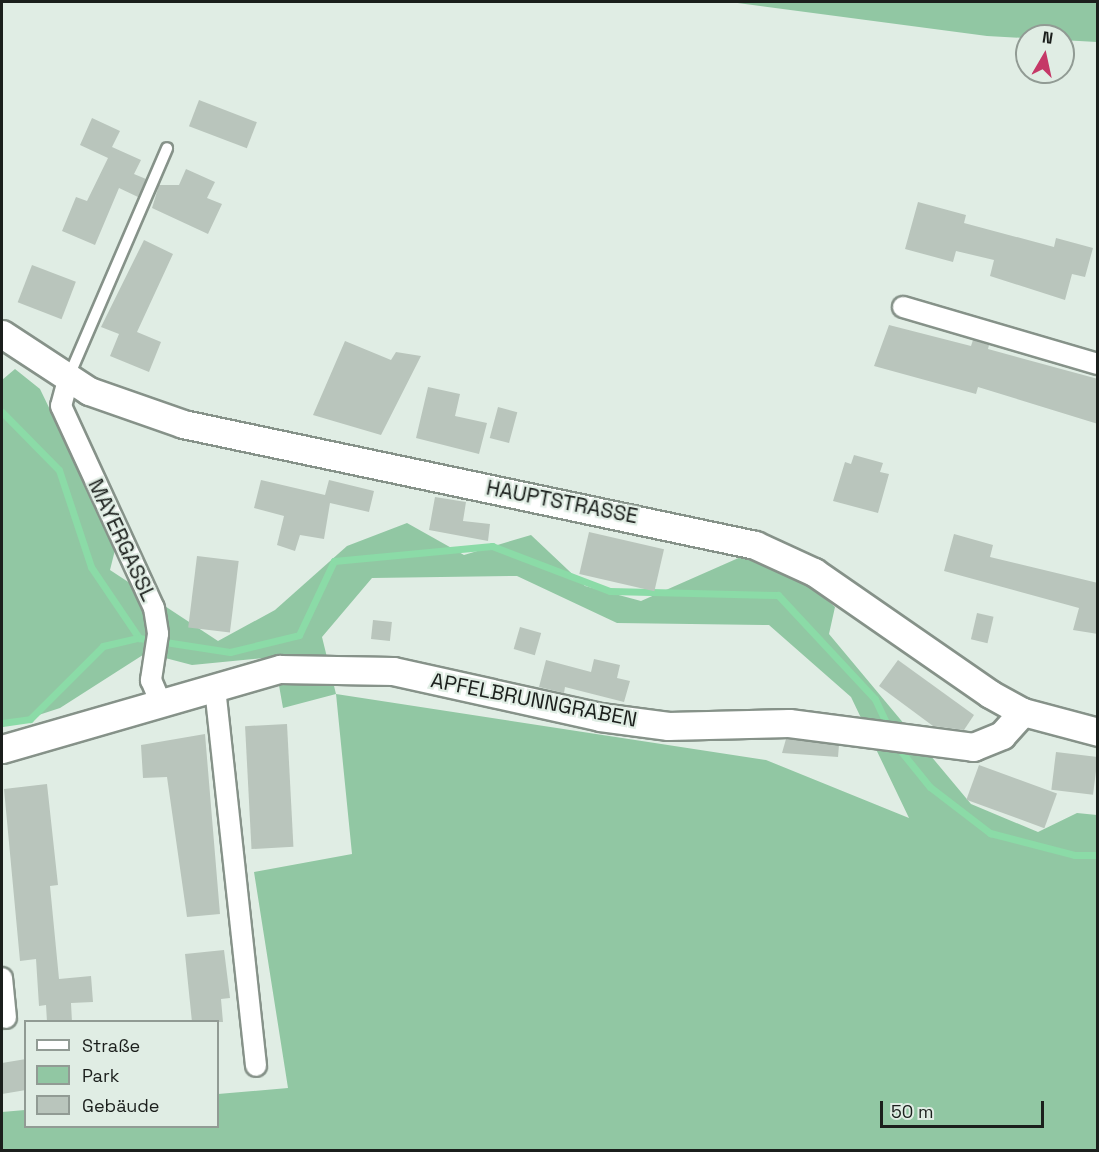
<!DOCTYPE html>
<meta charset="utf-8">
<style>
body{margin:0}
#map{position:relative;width:1099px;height:1152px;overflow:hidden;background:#e0ede4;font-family:"Space Grotesk",sans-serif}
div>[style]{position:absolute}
.green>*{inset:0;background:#91c7a3}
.stream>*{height:7px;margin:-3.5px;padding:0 3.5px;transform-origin:3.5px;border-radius:3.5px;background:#8bdba7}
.building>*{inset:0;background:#b9c5bc;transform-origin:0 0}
.roads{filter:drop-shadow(2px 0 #869289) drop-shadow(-2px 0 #869289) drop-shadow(0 2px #869289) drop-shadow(0 -2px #869289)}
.lane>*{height:10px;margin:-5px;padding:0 5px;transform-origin:5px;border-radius:5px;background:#fff}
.street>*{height:20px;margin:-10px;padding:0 10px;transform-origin:10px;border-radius:10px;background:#fff}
.secondary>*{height:27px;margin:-13.5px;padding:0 13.5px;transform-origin:13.5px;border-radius:13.5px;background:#fff}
span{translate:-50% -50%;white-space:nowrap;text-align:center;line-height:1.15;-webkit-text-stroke:4.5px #e0ede4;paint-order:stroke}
.street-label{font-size:21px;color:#1b1f1c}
.frame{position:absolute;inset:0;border:3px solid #1b1f1c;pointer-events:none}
.legend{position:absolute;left:24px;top:1020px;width:195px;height:108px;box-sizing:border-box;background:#e0ede4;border:2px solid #919b94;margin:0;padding:8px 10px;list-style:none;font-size:18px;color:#1b1f1c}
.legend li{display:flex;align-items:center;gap:12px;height:30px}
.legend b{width:30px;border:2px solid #919b94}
.north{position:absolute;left:1015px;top:24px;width:60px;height:60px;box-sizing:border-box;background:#e0ede4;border:2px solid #919b94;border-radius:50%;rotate:9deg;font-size:16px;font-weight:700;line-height:24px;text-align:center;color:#1b1f1c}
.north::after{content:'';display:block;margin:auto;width:21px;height:27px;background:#c53867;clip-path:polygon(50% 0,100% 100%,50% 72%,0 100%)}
.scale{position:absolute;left:880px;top:1101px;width:164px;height:27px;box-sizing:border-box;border:3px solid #1b1f1c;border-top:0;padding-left:8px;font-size:18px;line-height:21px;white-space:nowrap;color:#1b1f1c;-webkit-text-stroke:4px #e0ede4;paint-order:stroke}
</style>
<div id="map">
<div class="green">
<i style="clip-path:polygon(730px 2px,1097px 2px,1097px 42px,987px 36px)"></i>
<i style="clip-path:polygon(evenodd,15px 369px,40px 389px,116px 546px,110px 570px,218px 641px,275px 610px,347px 546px,407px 523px,464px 555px,531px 535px,585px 586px,641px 601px,743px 556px,799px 575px,835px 607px,829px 634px,971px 804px,1038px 832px,1077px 813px,1097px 815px,1097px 1150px,2px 1150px,2px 1112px,25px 1110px,26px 1126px,218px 1126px,218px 1094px,288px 1088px,254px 872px,352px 854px,336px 694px,283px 708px,274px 657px,192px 665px,146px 653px,60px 708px,2px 727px,2px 380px,15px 369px,517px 576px,617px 623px,769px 625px,851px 697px,909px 818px,766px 760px,336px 694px,322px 637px,372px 578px,517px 576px)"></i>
</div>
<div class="stream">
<i style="left:2px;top:412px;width:81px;rotate:45.5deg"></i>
<i style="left:59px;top:470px;width:102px;rotate:71.7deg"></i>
<i style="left:91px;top:567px;width:86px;rotate:55.9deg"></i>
<i style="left:2px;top:723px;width:28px;rotate:-8deg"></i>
<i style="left:30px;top:719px;width:103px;rotate:-45deg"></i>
<i style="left:103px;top:646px;width:37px;rotate:-13deg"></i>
<i style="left:139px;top:638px;width:92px;rotate:8.7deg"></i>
<i style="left:230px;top:652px;width:71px;rotate:-13.8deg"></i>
<i style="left:299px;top:635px;width:82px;rotate:-64.7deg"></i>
<i style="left:334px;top:561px;width:159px;rotate:-5.4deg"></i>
<i style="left:492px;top:546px;width:126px;rotate:20.9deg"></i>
<i style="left:610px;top:591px;width:168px;rotate:1.4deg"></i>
<i style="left:778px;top:595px;width:142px;rotate:47deg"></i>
<i style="left:875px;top:699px;width:29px;rotate:65deg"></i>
<i style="left:895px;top:744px;width:55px;rotate:50.9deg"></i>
<i style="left:930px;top:787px;width:76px;rotate:37.5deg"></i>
<i style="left:990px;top:833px;width:88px;rotate:14.5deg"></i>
<i style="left:1075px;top:855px;width:23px"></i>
</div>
<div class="building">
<i style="left:199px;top:100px;width:62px;height:28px;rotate:21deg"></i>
<i style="clip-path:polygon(92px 118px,120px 131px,112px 147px,141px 160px,134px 174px,146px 179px,138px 197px,119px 188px,95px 245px,62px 231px,76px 197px,87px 201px,108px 158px,80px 145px)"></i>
<i style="clip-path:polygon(186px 169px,215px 182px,207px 198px,222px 204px,208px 234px,152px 208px,159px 185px,179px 185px)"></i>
<i style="clip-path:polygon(918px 202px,966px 215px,964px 223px,1054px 247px,1056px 238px,1093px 248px,1085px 277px,1072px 274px,1065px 300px,990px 276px,994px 260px,956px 251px,953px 262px,905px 249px)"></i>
<i style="clip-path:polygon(144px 240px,173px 254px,137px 332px,161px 342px,149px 372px,110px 356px,119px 334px,101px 327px)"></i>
<i style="left:32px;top:265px;width:47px;height:40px;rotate:21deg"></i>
<i style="clip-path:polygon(889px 325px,971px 346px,973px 340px,989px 345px,988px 349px,1098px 379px,1098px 424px,978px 387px,976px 394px,874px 366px)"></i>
<i style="clip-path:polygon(345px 341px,391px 360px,396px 352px,421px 356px,381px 435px,313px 415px)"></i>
<i style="clip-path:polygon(428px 387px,460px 394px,455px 416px,487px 423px,479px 454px,416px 438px)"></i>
<i style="left:498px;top:407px;width:20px;height:32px;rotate:15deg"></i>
<i style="clip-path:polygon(854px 455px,883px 463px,880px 472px,889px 474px,878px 513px,833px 501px,845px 462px,851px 464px)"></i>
<i style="clip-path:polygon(261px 480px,325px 495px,329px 480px,374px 491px,369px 512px,330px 503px,324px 539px,300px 535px,295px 551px,277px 545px,284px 516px,254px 508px)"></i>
<i style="clip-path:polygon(435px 497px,466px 502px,463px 521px,490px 524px,488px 541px,429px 530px)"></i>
<i style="left:589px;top:532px;width:77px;height:43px;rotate:13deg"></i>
<i style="clip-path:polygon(954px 534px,993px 545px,990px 557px,1098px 583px,1098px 634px,1073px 630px,1079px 608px,944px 571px)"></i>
<i style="left:197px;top:556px;width:42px;height:72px;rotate:7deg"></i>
<i style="left:977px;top:613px;width:17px;height:27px;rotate:13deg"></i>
<i style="left:373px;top:620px;width:19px;height:19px;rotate:6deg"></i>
<i style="left:520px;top:627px;width:22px;height:23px;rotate:16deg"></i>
<i style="clip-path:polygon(594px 659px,620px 665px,617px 678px,630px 681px,624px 702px,565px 687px,564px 693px,539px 687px,546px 660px,591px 672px)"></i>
<i style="clip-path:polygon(898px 660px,974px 715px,964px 730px,933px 726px,879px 686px)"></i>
<i style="left:287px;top:724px;width:123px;height:42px;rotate:87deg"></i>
<i style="clip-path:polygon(205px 734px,220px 914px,187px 917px,167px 777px,143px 778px,141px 745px)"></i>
<i style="clip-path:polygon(786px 739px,839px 745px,838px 757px,782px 753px)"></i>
<i style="left:1056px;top:752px;width:42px;height:38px;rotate:7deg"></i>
<i style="left:979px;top:765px;width:83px;height:37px;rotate:20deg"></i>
<i style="clip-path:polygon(47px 784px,58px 885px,50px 886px,59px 979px,91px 976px,93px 1002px,71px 1003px,72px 1022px,47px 1022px,46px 1005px,39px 1006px,36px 959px,20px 961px,4px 789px)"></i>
<i style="clip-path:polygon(224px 950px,230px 998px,221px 999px,223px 1022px,192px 1022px,185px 954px)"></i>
<i style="clip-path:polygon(26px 1059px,26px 1090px,2px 1094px,2px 1063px)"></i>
</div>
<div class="roads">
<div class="lane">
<i style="left:69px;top:376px;width:248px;rotate:-66.7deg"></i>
</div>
<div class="street">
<i style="left:903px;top:307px;width:203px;rotate:16.3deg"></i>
<i style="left:68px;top:380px;width:27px;rotate:105deg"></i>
<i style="left:61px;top:406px;width:222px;rotate:65.3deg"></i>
<i style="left:154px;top:608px;width:26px;rotate:81deg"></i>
<i style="left:158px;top:634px;width:47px;rotate:98.7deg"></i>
<i style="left:151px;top:680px;width:25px;rotate:67deg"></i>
<i style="left:215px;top:688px;width:380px;rotate:83.8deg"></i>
<i style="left:2px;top:978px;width:40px;rotate:84.3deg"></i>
</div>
<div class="secondary">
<i style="left:2px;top:334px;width:104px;rotate:33.2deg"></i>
<i style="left:89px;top:391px;width:100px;rotate:19.3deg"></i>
<i style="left:183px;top:424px;width:585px;rotate:11.94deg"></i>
<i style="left:755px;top:545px;width:65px;rotate:24.6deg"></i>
<i style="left:814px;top:572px;width:214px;rotate:34.7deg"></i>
<i style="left:990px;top:694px;width:38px;rotate:29deg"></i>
<i style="left:1023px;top:712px;width:78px;rotate:14.9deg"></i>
<i style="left:2px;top:749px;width:289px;rotate:-16.1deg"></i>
<i style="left:280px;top:669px;width:113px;rotate:1deg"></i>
<i style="left:393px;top:671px;width:212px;rotate:12.5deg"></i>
<i style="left:600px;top:717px;width:69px;rotate:7.5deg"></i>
<i style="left:668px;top:726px;width:121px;rotate:-1.4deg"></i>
<i style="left:789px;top:723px;width:186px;rotate:7.4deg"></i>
<i style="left:973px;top:747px;width:31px;rotate:-22deg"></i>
<i style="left:1002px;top:735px;width:31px;rotate:-48deg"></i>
</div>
</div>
<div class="street-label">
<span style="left:562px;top:502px;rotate:11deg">HAUPTSTRASSE</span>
<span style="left:122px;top:540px;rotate:65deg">MAYERGASSL</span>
<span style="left:534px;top:700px;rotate:11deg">APFELBRUNNGRABEN</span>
</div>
<div class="frame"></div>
<ul class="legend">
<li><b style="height:8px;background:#fff"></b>Straße</li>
<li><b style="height:16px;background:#91c7a3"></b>Park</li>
<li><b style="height:16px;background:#b9c5bc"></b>Gebäude</li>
</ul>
<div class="north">N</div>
<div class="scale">50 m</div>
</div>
